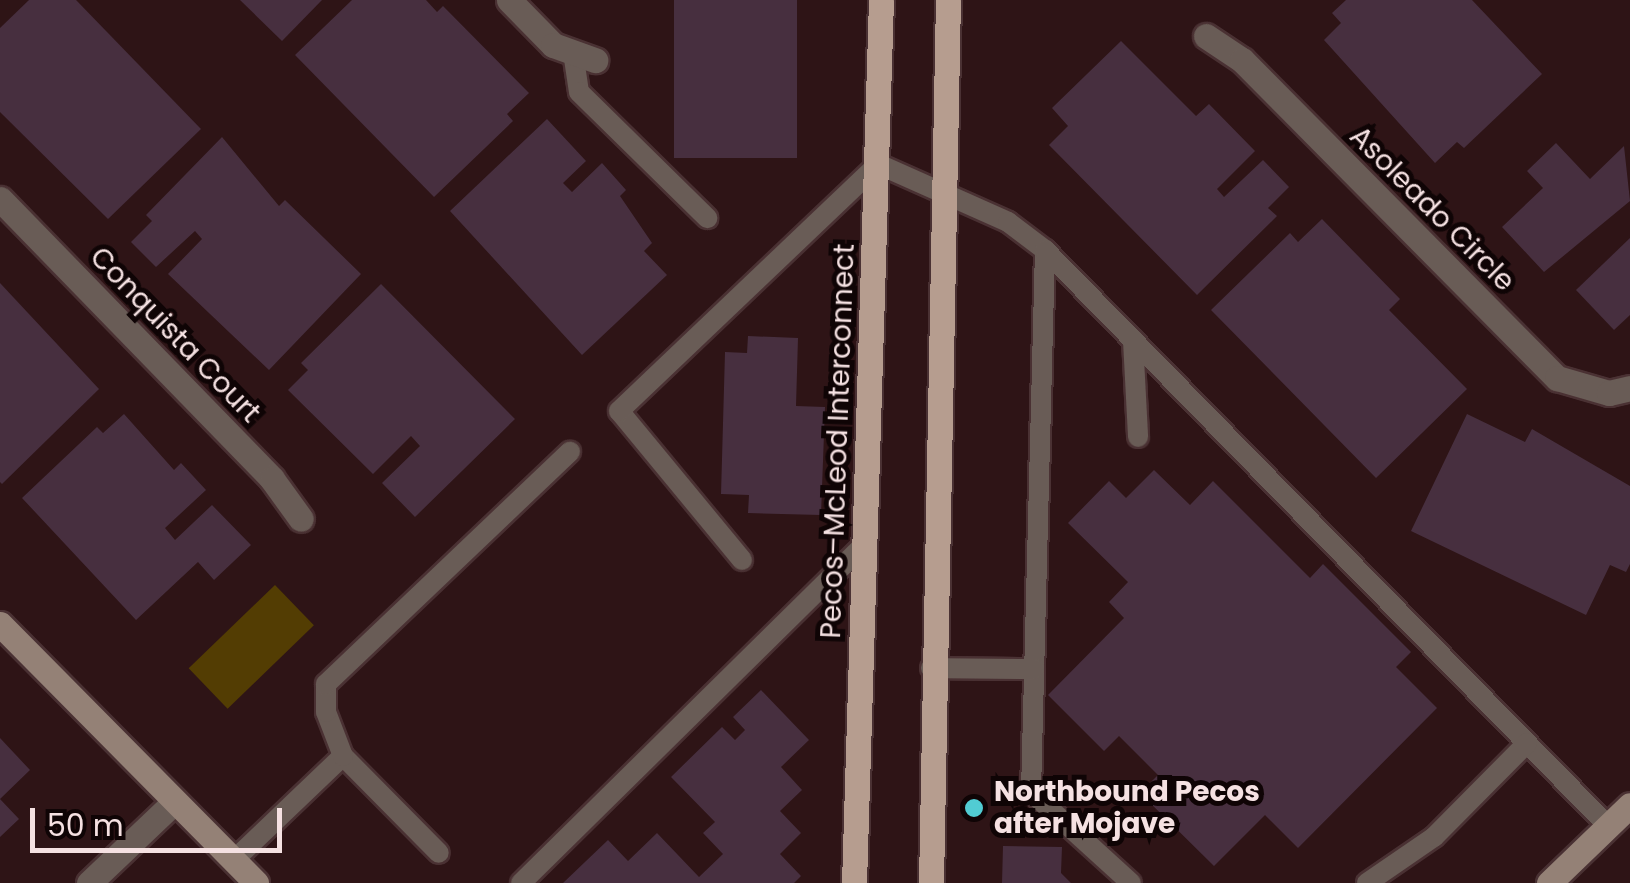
<!DOCTYPE html>
<meta charset="utf-8">
<style>
body{margin:0}
#map{position:relative;width:1630px;height:883px;overflow:hidden;background:#2e1416;font-family:Poppins,sans-serif}
div>[style]{position:absolute}
.green>*{inset:0;background:#533d03;transform-origin:0 0}
.building>*{inset:0;background:#472f3f;transform-origin:0 0}
.roads{filter:drop-shadow(2px 0 #4a3133) drop-shadow(-2px 0 #4a3133) drop-shadow(0 2px #4a3133) drop-shadow(0 -2px #4a3133)}
.lane>*{height:20px;margin:-10px;padding:0 10px;transform-origin:10px;border-radius:10px;background:#695c56}
.street>*{height:25px;margin:-12.5px;padding:0 12.5px;transform-origin:12.5px;border-radius:12.5px;background:#695c56}
.secondary>*{height:25px;margin:-12.5px;padding:0 12.5px;transform-origin:12.5px;border-radius:12.5px;background:#948176}
.primary>*{height:25px;margin:-12.5px;padding:0 12.5px;transform-origin:12.5px;border-radius:12.5px;background:#b69d8f}
.dots>*{width:28px;height:28px;translate:-50% -50%;box-sizing:border-box;border:5px solid #0f0405;border-radius:50%}
span{translate:-50% -50%;white-space:nowrap;text-align:center;line-height:1.15;-webkit-text-stroke:10px #0f0405;paint-order:stroke}
.street-label{font-size:28px;color:#f5e1e2}
.poi-label{font-size:28px;color:#f5e1e2;font-weight:700}
.left{translate:0 -50%;text-align:left}
.scale{position:absolute;left:30px;top:808px;width:252px;height:45px;box-sizing:border-box;border:5px solid #f5e1e2;border-top:0;padding-left:12px;font-size:30px;line-height:35px;white-space:nowrap;color:#f5e1e2;-webkit-text-stroke:8px #0f0405;paint-order:stroke}
</style>
<div id="map">
<div class="green">
<i style="left:275px;top:585px;width:56px;height:120px;rotate:46deg"></i>
</div>
<div class="building">
<i style="clip-path:polygon(29px 0,76px 0,201px 129px,108px 219px,0 112px,0 28px)"></i>
<i style="clip-path:polygon(240px 0,322px 0,282px 41px)"></i>
<i style="clip-path:polygon(352px 0,426px 0,437px 12px,443px 6px,529px 93px,507px 114px,513px 121px,434px 197px,295px 55px)"></i>
<i style="left:674px;top:0;width:123px;height:158px"></i>
<i style="clip-path:polygon(1346px 0,1472px 0,1542px 74px,1464px 148px,1457px 142px,1435px 163px,1324px 40px,1341px 23px,1332px 13px)"></i>
<i style="clip-path:polygon(1121px 41px,1196px 116px,1209px 104px,1255px 151px,1217px 189px,1224px 197px,1263px 160px,1289px 187px,1268px 208px,1277px 216px,1197px 295px,1049px 145px,1068px 126px,1052px 108px)"></i>
<i style="clip-path:polygon(547px 119px,586px 161px,563px 183px,572px 192px,602px 163px,626px 190px,620px 196px,652px 243px,644px 251px,667px 275px,582px 355px,450px 211px)"></i>
<i style="clip-path:polygon(222px 137px,279px 206px,285px 200px,361px 274px,269px 370px,168px 274px,202px 239px,195px 231px,156px 267px,131px 242px,152px 221px,146px 215px)"></i>
<i style="clip-path:polygon(1556px 143px,1590px 179px,1624px 146px,1630px 201px,1544px 272px,1502px 227px,1543px 188px,1527px 171px)"></i>
<i style="clip-path:polygon(1322px 219px,1400px 299px,1389px 310px,1467px 389px,1376px 478px,1211px 310px,1290px 233px,1298px 242px)"></i>
<i style="clip-path:polygon(1630px 238px,1630px 315px,1614px 330px,1576px 290px)"></i>
<i style="clip-path:polygon(0 283px,99px 389px,2px 484px,0 482px)"></i>
<i style="clip-path:polygon(381px 284px,515px 419px,415px 517px,382px 483px,420px 446px,411px 436px,373px 474px,288px 390px,308px 370px,301px 363px)"></i>
<i style="clip-path:polygon(748px 336px,798px 338px,796px 406px,825px 407px,821px 515px,748px 513px,749px 495px,721px 494px,725px 352px,747px 353px)"></i>
<i style="clip-path:polygon(124px 414px,174px 470px,181px 463px,206px 490px,165px 528px,175px 540px,212px 505px,251px 545px,214px 580px,198px 562px,136px 620px,22px 498px,97px 427px,103px 433px)"></i>
<i style="clip-path:polygon(1467px 414px,1525px 442px,1532px 429px,1630px 486px,1630px 564px,1626px 572px,1610px 565px,1586px 615px,1411px 531px)"></i>
<i style="clip-path:polygon(1154px 470px,1190px 505px,1213px 481px,1310px 578px,1323px 564px,1411px 652px,1396px 667px,1437px 708px,1298px 848px,1265px 815px,1214px 866px,1140px 793px,1158px 775px,1119px 736px,1104px 751px,1048px 695px,1124px 618px,1109px 602px,1128px 582px,1068px 523px,1109px 481px,1126px 498px)"></i>
<i style="clip-path:polygon(761px 690px,809px 740px,781px 767px,802px 790px,780px 811px,801px 833px,780px 854px,801px 876px,794px 883px,563px 883px,608px 840px,628px 861px,657px 833px,699px 877px,723px 854px,703px 833px,715px 822px,671px 777px,722px 727px,735px 740px,745px 730px,733px 717px)"></i>
<i style="clip-path:polygon(0 738px,30px 770px,0 799px,19px 819px,0 837px)"></i>
<i style="clip-path:polygon(1003px 846px,1062px 847px,1061px 873px,1071px 883px,1002px 883px)"></i>
</div>
<div class="roads">
<div class="lane">
<i style="left:573px;top:52px;width:40px;rotate:81.5deg"></i>
<i style="left:579px;top:92px;width:180px;rotate:44.5deg"></i>
<i style="left:1045px;top:250px;width:542px;rotate:91.48deg"></i>
<i style="left:1031px;top:792px;width:135px;rotate:42.3deg"></i>
<i style="left:1133px;top:340px;width:97px;rotate:87deg"></i>
<i style="left:742px;top:560px;width:193px;rotate:-129.5deg"></i>
<i style="left:619px;top:411px;width:358px;rotate:-43.6deg"></i>
<i style="left:878px;top:164px;width:142px;rotate:24deg"></i>
<i style="left:1008px;top:222px;width:46px;rotate:37.1deg"></i>
<i style="left:1045px;top:250px;width:805px;rotate:45.65deg"></i>
<i style="left:931px;top:668px;width:103px;rotate:0.6deg"></i>
<i style="left:343px;top:756px;width:136px;rotate:45.3deg"></i>
<i style="left:233px;top:861px;width:152px;rotate:-43.7deg"></i>
<i style="left:343px;top:756px;width:47px;rotate:-111.1deg"></i>
<i style="left:326px;top:712px;width:28px;rotate:-90deg"></i>
<i style="left:326px;top:684px;width:337px;rotate:-43.6deg"></i>
<i style="left:521px;top:883px;width:483px;rotate:-44.6deg"></i>
<i style="left:1367px;top:883px;width:81px;rotate:-34.5deg"></i>
<i style="left:1434px;top:837px;width:132px;rotate:-45.3deg"></i>
</div>
<div class="street">
<i style="left:509px;top:0;width:63px;rotate:45.6deg"></i>
<i style="left:553px;top:45px;width:45px;rotate:19.7deg"></i>
<i style="left:1206px;top:36px;width:43px;rotate:33.7deg"></i>
<i style="left:1242px;top:60px;width:448px;rotate:45.3deg"></i>
<i style="left:1557px;top:378px;width:54px;rotate:16.1deg"></i>
<i style="left:1609px;top:393px;width:22px;rotate:-13deg"></i>
<i style="left:0;top:199px;width:390px;rotate:45.8deg"></i>
<i style="left:272px;top:479px;width:49px;rotate:54.1deg"></i>
<i style="left:89px;top:883px;width:115px;rotate:-43.6deg"></i>
</div>
<div class="secondary">
<i style="left:0;top:624px;width:364px;rotate:45.3deg"></i>
<i style="left:1549px;top:883px;width:112px;rotate:-43.9deg"></i>
</div>
<div class="primary">
<i style="left:854px;top:883px;width:883px;rotate:-88.25deg"></i>
<i style="left:931px;top:883px;width:883px;rotate:-88.9deg"></i>
</div>
</div>
<div class="dots">
<i style="left:974px;top:808px;background:#51ccd3"></i>
</div>
<div class="street-label">
<span style="left:1432px;top:209px;rotate:45deg">Asoleado Circle</span>
<span style="left:175px;top:335px;rotate:46deg">Conquista Court</span>
<span style="left:838px;top:441px;rotate:-88deg">Pecos–McLeod Interconnect</span>
</div>
<div class="poi-label">
<span class="left" style="left:994px;top:808px">Northbound Pecos<br>after Mojave</span>
</div>
<div class="scale">50 m</div>
</div>
